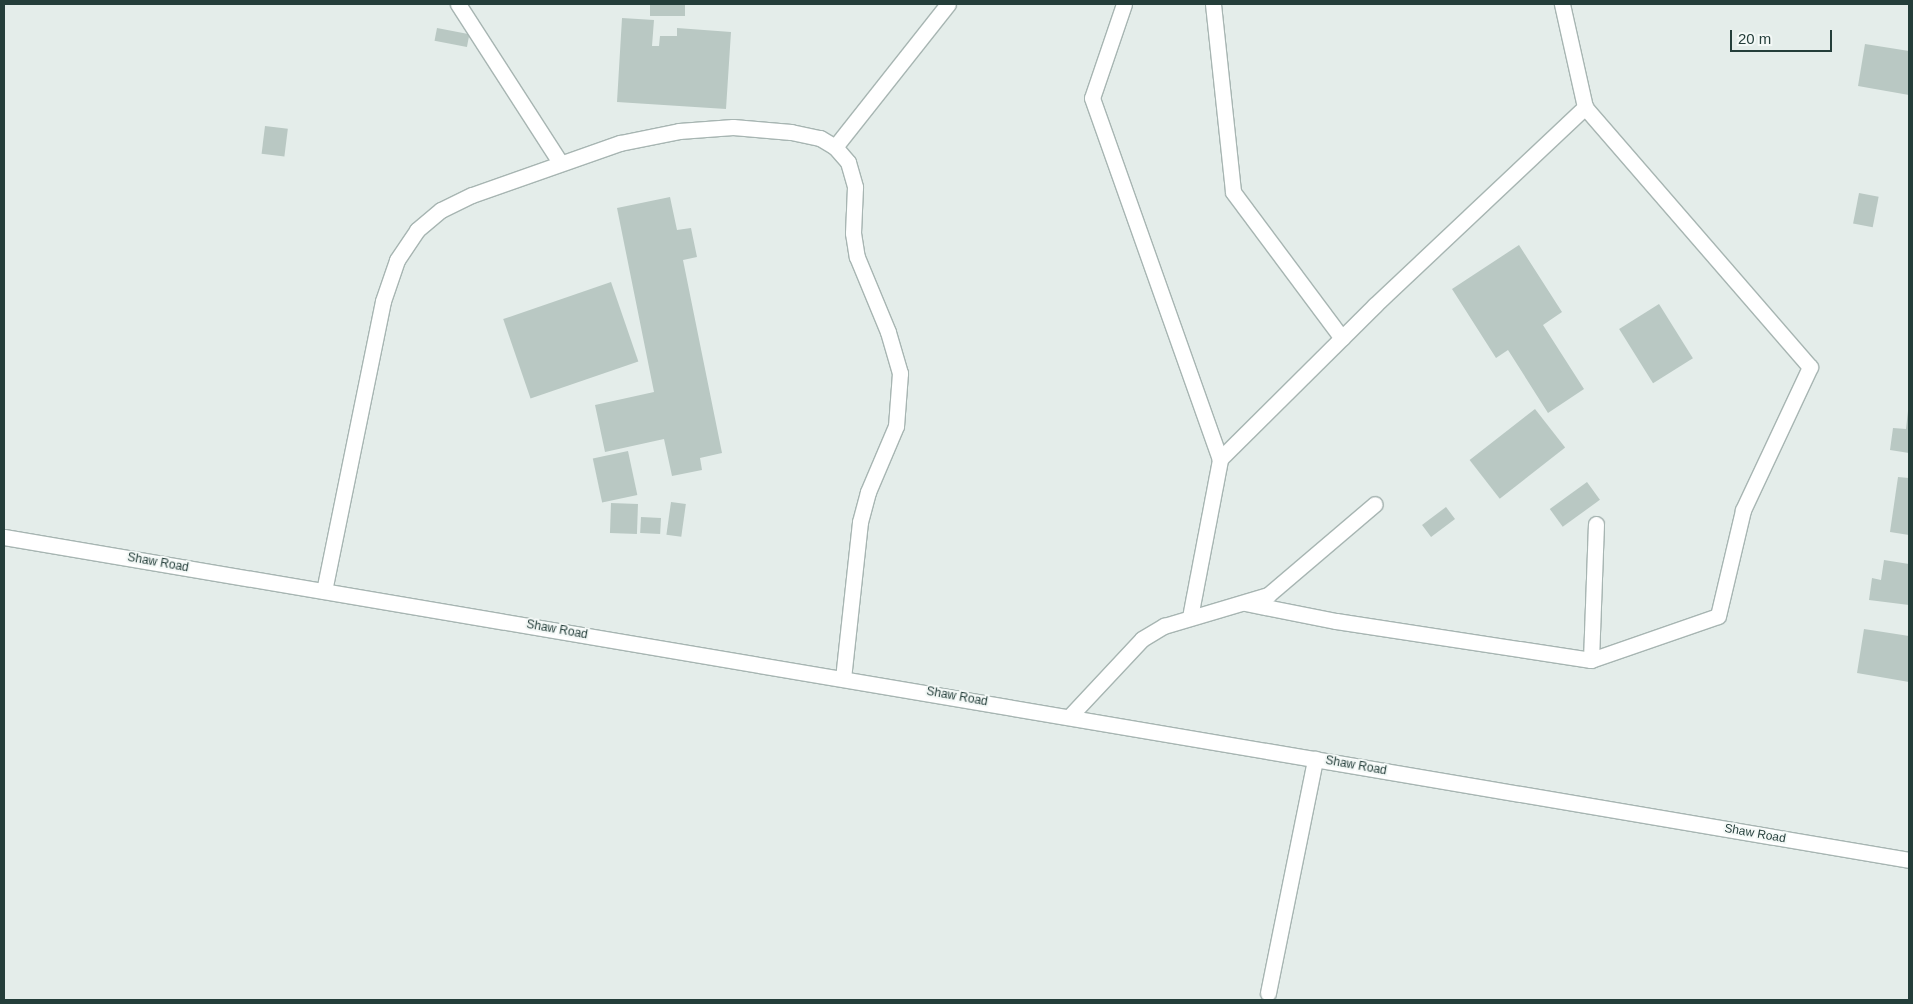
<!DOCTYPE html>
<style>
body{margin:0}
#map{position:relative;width:1913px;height:1004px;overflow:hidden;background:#e4edea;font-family:Arial,sans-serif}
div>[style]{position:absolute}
.building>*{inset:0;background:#b9c8c3;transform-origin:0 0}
.roads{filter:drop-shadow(1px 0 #a7b5b2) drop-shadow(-1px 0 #a7b5b2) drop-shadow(0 1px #a7b5b2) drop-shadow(0 -1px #a7b5b2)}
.service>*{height:15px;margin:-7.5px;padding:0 7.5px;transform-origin:7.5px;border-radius:7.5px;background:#fff}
.minor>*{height:15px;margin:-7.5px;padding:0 7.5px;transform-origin:7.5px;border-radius:7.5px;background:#fff}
span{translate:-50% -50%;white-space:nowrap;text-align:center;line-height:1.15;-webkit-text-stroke:4px #f4f9f7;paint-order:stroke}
.street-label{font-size:12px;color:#243e3a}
.frame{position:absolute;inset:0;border:5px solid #243e3a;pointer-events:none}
.scale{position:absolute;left:1730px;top:30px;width:102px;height:22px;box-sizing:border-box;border:2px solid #243e3a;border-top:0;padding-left:6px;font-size:15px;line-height:18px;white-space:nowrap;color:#243e3a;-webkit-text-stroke:4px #f4f9f7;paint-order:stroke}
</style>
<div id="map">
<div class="building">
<i style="left:650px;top:4px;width:35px;height:12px"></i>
<i style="clip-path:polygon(622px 18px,654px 20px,652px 46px,659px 46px,660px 36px,677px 36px,677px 28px,731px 32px,726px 109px,617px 102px)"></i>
<i style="left:437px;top:28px;width:33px;height:13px;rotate:11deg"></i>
<i style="clip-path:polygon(1865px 44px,1909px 51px,1909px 95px,1858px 86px)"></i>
<i style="left:265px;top:126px;width:23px;height:28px;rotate:7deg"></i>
<i style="left:1859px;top:193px;width:20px;height:31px;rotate:11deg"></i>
<i style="clip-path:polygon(670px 197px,677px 230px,691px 228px,697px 257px,683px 260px,722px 453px,700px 458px,702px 470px,672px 476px,664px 439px,605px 452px,595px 405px,654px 392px,617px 208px)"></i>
<i style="clip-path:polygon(1519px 245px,1562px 312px,1543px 325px,1584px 389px,1548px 413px,1508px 350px,1496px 358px,1452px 289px)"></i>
<i style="left:611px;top:282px;width:84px;height:114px;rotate:71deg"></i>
<i style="left:1659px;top:304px;width:64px;height:47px;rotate:58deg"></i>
<i style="left:1535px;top:409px;width:49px;height:83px;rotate:52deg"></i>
<i style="clip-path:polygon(1908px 411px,1909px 453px,1890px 450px,1893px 428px,1906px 429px)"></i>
<i style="left:628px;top:451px;width:45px;height:36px;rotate:78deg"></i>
<i style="clip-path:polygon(1898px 477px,1909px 478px,1909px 535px,1890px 532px)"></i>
<i style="left:1587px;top:482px;width:22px;height:46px;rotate:54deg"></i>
<i style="left:671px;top:502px;width:15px;height:33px;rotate:8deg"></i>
<i style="left:611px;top:503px;width:27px;height:30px;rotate:2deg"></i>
<i style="left:1446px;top:507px;width:15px;height:30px;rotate:53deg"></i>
<i style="left:641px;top:517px;width:20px;height:16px;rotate:3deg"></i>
<i style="clip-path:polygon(1884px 560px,1909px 564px,1909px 605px,1869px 600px,1872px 578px,1881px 580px)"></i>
<i style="clip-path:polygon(1864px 629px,1909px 636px,1909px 682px,1857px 673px)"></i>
</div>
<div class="roads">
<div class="service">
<i style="left:458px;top:4px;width:188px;rotate:57.2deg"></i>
<i style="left:324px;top:591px;width:296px;rotate:-78.5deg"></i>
<i style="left:383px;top:301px;width:43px;rotate:-71.1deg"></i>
<i style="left:397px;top:260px;width:36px;rotate:-56deg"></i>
<i style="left:417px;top:230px;width:31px;rotate:-40deg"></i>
<i style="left:441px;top:210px;width:34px;rotate:-26deg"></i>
<i style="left:472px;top:195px;width:157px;rotate:-19.4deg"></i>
<i style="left:620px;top:143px;width:60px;rotate:-11.5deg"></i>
<i style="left:679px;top:131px;width:54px;rotate:-4.2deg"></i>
<i style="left:733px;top:127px;width:58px;rotate:4.9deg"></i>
<i style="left:791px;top:132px;width:30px;rotate:12deg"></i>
<i style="left:820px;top:138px;width:17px;rotate:31deg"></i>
<i style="left:835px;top:147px;width:20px;rotate:49deg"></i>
<i style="left:848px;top:162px;width:26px;rotate:74deg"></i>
<i style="left:855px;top:187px;width:46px;rotate:92.5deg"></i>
<i style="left:853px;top:233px;width:24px;rotate:81deg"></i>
<i style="left:857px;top:257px;width:81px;rotate:67.5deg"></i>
<i style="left:888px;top:332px;width:43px;rotate:73.7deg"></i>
<i style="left:900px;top:373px;width:53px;rotate:94.3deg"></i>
<i style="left:896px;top:426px;width:72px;rotate:113deg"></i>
<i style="left:868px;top:492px;width:31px;rotate:105deg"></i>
<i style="left:860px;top:522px;width:157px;rotate:96.2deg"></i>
<i style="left:1070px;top:716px;width:105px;rotate:-46.9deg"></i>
<i style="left:1142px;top:639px;width:26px;rotate:-31deg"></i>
<i style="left:1164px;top:626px;width:109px;rotate:-16.6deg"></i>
<i style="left:1268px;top:595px;width:140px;rotate:-40.4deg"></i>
<i style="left:1268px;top:993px;width:239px;rotate:-78.6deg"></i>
</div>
<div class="minor">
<i style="left:1124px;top:4px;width:99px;rotate:108.8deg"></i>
<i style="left:1092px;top:98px;width:383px;rotate:70.5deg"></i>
<i style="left:1213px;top:4px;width:189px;rotate:83.9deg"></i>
<i style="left:1233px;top:192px;width:182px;rotate:53.3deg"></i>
<i style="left:835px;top:147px;width:182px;rotate:-51.7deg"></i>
<i style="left:4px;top:537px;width:1932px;rotate:9.62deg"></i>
<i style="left:1245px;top:603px;width:93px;rotate:11.2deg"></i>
<i style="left:1336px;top:621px;width:258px;rotate:8.7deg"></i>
<i style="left:1591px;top:660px;width:134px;rotate:-19.1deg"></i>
<i style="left:1718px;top:616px;width:109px;rotate:-76.7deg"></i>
<i style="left:1743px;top:510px;width:158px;rotate:-64.9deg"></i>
<i style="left:1810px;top:367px;width:344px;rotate:-130.9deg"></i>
<i style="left:1190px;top:617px;width:161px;rotate:-79.2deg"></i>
<i style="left:1220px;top:459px;width:218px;rotate:-44.8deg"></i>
<i style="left:1375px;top:305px;width:289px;rotate:-43.3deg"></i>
<i style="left:1585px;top:107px;width:106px;rotate:-102.6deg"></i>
<i style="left:1591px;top:660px;width:136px;rotate:-87.9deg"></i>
</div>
</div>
<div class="street-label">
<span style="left:158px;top:563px;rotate:10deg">Shaw Road</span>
<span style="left:557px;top:630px;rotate:10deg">Shaw Road</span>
<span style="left:957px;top:697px;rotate:10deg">Shaw Road</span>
<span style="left:1356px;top:766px;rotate:10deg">Shaw Road</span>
<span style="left:1755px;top:834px;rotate:10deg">Shaw Road</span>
</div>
<div class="frame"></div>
<div class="scale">20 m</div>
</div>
